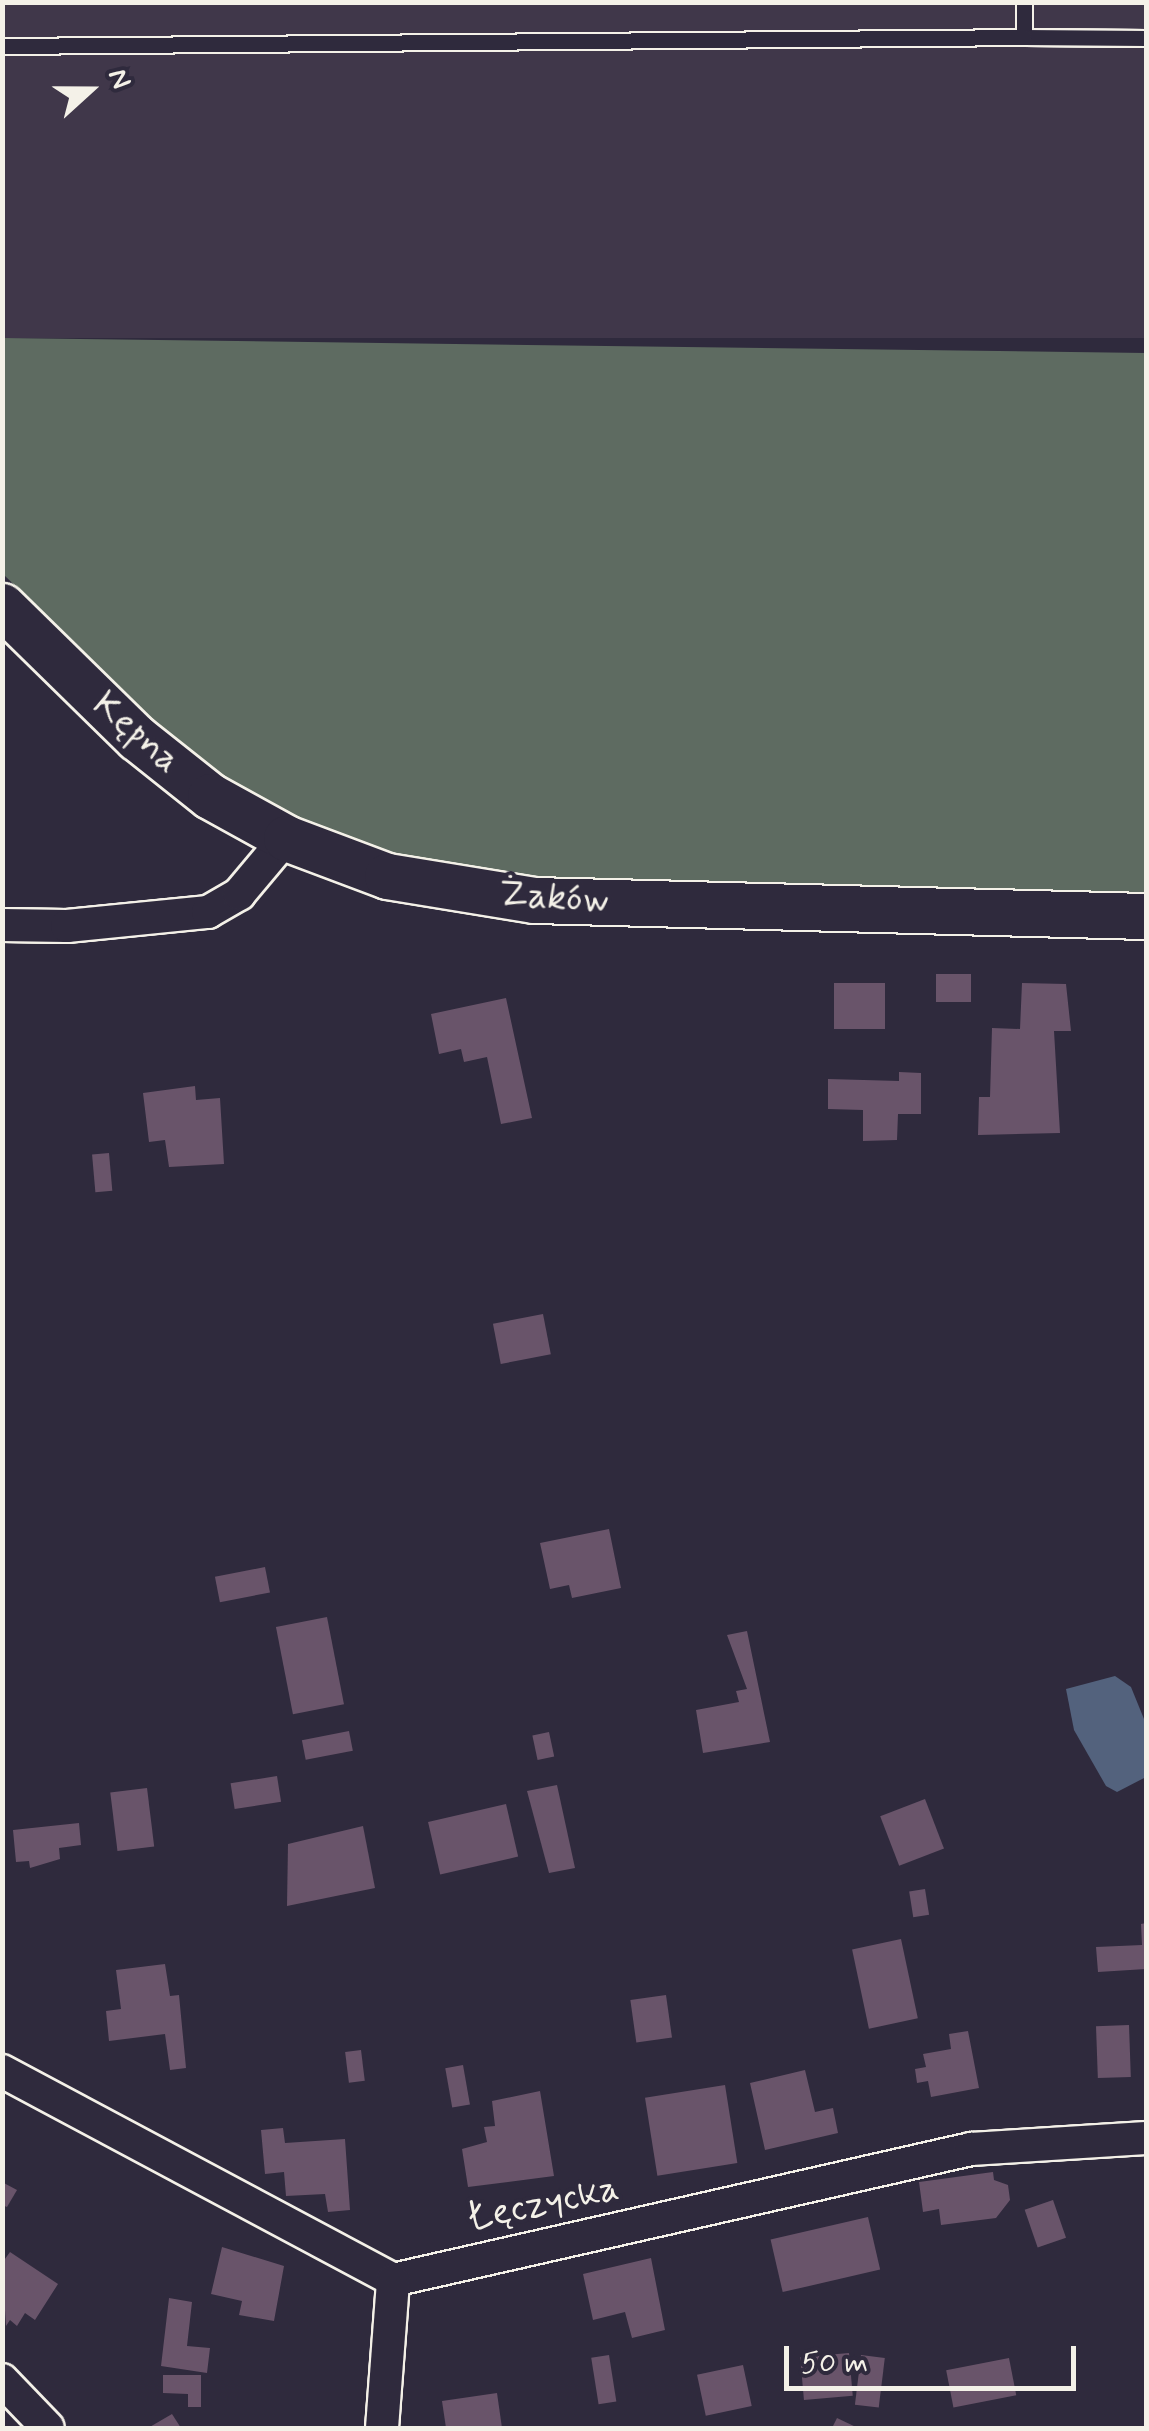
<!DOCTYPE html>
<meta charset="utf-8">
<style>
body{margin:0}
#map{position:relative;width:1149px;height:2431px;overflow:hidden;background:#2f2a3d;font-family:Mynerve,sans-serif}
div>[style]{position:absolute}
.built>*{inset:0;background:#40374a;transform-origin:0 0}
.green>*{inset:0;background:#5e6b61}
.water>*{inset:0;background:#53627d}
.building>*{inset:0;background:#69546a;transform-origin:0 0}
.roads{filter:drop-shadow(2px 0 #f4f1e8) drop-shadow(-2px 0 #f4f1e8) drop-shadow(0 2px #f4f1e8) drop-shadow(0 -2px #f4f1e8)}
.lane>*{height:15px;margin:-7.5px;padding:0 7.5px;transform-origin:7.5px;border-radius:7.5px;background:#2f2a3d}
.street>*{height:32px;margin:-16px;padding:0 16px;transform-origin:16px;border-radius:16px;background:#2f2a3d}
.secondary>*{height:45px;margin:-22.5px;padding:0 22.5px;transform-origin:22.5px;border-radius:22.5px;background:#2f2a3d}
span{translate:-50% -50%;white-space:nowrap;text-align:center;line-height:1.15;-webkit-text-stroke:8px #2f2a3d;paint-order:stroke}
.street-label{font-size:38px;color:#f4f1e8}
.frame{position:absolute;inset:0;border:5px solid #f4f1e8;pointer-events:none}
.north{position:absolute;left:40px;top:40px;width:100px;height:100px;-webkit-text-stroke:8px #2f2a3d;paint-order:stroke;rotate:69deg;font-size:28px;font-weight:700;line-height:40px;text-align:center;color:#f4f1e8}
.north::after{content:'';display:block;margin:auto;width:35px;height:45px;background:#f4f1e8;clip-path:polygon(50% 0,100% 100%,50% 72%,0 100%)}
.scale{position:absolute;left:784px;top:2346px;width:292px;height:45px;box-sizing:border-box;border:5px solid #f4f1e8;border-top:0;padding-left:12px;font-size:30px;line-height:35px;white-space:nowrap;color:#f4f1e8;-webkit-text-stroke:8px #2f2a3d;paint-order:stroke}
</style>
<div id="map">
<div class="built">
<i style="left:3px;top:3px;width:1143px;height:335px"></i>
</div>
<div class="green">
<i style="clip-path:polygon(3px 338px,1146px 353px,1146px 894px,516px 877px,400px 858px,285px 814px,187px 753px,3px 574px)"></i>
</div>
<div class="water">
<i style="clip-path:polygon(1115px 1676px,1131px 1687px,1146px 1724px,1146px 1777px,1117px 1792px,1106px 1786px,1074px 1730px,1066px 1689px)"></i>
</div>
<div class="building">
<i style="left:936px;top:974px;width:35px;height:28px"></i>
<i style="left:834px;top:983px;width:51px;height:46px"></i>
<i style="clip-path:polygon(1022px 983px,1066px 984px,1071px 1031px,1054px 1031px,1060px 1133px,978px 1135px,979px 1097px,990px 1097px,992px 1028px,1020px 1029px)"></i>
<i style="clip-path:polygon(506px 998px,532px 1118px,501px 1124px,487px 1057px,464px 1062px,461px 1049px,439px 1054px,431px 1014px)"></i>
<i style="clip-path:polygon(899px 1072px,921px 1073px,921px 1114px,898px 1114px,897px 1140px,863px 1141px,863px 1110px,828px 1109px,828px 1079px,899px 1081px)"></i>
<i style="clip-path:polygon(195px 1086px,196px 1100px,220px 1098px,224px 1164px,169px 1167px,165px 1140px,149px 1142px,143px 1093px)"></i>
<i style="left:109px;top:1153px;width:38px;height:17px;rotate:85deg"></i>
<i style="left:543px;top:1314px;width:41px;height:51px;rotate:79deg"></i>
<i style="clip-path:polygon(609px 1529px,621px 1588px,572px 1598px,569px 1585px,550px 1589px,540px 1543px)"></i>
<i style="left:265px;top:1567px;width:26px;height:51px;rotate:79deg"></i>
<i style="left:327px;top:1617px;width:89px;height:52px;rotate:79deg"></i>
<i style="clip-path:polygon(747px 1631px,770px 1742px,703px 1753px,696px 1710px,739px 1702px,736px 1691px,747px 1689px,727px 1635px)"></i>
<i style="left:349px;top:1731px;width:20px;height:48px;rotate:79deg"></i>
<i style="left:549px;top:1732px;width:25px;height:17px;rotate:78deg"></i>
<i style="left:277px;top:1776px;width:26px;height:47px;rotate:81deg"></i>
<i style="clip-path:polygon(557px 1785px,575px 1868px,549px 1873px,527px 1791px)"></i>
<i style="left:147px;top:1788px;width:59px;height:37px;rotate:83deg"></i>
<i style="left:925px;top:1799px;width:53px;height:48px;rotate:69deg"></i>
<i style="left:506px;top:1804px;width:54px;height:80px;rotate:77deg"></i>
<i style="clip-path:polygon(79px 1823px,81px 1845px,59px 1848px,60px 1859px,30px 1868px,29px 1861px,16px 1862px,13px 1830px)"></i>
<i style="clip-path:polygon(363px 1826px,375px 1888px,287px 1906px,288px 1844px)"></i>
<i style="left:925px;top:1889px;width:26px;height:16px;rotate:81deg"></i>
<i style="clip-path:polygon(1146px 1923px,1146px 1969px,1098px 1972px,1096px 1947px,1142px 1945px,1141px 1924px)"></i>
<i style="left:901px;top:1939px;width:81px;height:50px;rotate:78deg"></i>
<i style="clip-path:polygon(165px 1964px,170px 1996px,179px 1995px,186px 2068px,170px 2070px,165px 2034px,109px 2041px,106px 2011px,121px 2009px,116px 1970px)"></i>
<i style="left:666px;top:1995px;width:43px;height:36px;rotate:82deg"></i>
<i style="left:1129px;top:2025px;width:52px;height:33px;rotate:88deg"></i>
<i style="clip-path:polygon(968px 2031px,979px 2088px,931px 2097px,928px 2081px,917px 2083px,915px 2069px,926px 2067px,923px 2054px,951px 2049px,949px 2034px)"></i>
<i style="left:361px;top:2050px;width:31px;height:16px;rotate:83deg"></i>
<i style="left:463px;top:2065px;width:40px;height:18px;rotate:80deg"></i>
<i style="clip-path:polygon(805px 2070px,815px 2112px,833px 2108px,838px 2133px,765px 2150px,750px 2083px)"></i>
<i style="left:725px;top:2085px;width:79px;height:81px;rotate:81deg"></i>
<i style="clip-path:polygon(540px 2091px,554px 2176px,468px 2187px,462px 2149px,487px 2142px,484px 2127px,495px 2126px,492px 2101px)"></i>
<i style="clip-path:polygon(283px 2128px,285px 2143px,345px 2139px,350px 2210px,328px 2212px,325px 2194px,286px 2196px,284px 2172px,265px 2174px,261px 2130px)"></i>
<i style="clip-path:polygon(993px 2172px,994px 2180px,1008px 2185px,1010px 2200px,996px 2218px,941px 2225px,939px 2209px,923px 2212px,919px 2182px)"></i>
<i style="clip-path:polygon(2px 2182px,17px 2190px,7px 2207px,2px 2205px)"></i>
<i style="left:1053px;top:2200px;width:40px;height:30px;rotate:71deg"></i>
<i style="left:868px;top:2217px;width:54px;height:100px;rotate:77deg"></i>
<i style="clip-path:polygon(222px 2247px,284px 2266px,274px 2321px,239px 2315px,242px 2301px,211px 2294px)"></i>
<i style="clip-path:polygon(10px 2252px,58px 2284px,35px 2320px,25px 2313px,17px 2326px,10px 2320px,6px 2326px,2px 2263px)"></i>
<i style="clip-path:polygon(651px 2258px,665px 2330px,632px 2338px,625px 2312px,593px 2320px,583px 2274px)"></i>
<i style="clip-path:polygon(169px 2298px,192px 2302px,187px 2346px,210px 2348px,207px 2373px,161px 2366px)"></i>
<i style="left:849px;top:2353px;width:43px;height:49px;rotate:85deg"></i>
<i style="left:609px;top:2355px;width:47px;height:18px;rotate:81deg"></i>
<i style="left:861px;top:2355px;width:24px;height:50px;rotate:7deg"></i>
<i style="left:1009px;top:2358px;width:38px;height:64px;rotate:79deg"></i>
<i style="left:743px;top:2365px;width:42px;height:47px;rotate:78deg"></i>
<i style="clip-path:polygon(163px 2375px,201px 2375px,201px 2407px,188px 2407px,188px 2394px,163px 2393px)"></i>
<i style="clip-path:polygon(497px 2393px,502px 2428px,446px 2428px,442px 2401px)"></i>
<i style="clip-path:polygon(172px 2414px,181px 2428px,148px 2428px)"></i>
<i style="clip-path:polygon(837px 2418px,858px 2428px,832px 2428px)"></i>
</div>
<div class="roads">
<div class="lane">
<i style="left:1024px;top:2px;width:35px;rotate:90deg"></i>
<i style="left:1024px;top:37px;width:122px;rotate:0.5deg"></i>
<i style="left:2px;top:46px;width:1022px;rotate:-0.5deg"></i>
</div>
<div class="street">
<i style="left:2px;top:925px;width:65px;rotate:0.9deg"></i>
<i style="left:67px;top:926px;width:142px;rotate:-5.7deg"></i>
<i style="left:208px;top:912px;width:36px;rotate:-30deg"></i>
<i style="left:239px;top:894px;width:73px;rotate:-50deg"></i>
<i style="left:2px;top:2071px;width:443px;rotate:28.1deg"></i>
<i style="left:393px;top:2280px;width:593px;rotate:-12.77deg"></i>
<i style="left:971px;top:2149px;width:175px;rotate:-3.6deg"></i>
<i style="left:2px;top:2380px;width:66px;rotate:46.2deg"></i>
<i style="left:382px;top:2428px;width:148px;rotate:-85.7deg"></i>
</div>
<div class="secondary">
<i style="left:2px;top:606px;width:189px;rotate:44.4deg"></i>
<i style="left:137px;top:738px;width:93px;rotate:38.5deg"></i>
<i style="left:210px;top:796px;width:87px;rotate:28.9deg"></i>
<i style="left:286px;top:838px;width:108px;rotate:20.6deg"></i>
<i style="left:387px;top:876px;width:149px;rotate:9.3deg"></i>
<i style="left:534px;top:900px;width:612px;rotate:1.5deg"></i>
</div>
</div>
<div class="street-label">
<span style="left:136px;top:733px;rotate:41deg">Kępna</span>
<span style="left:554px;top:898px;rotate:3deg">Żaków</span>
<span style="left:543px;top:2204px;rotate:-12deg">Łęczycka</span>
</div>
<div class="frame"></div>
<div class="north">N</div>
<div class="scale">50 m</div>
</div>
